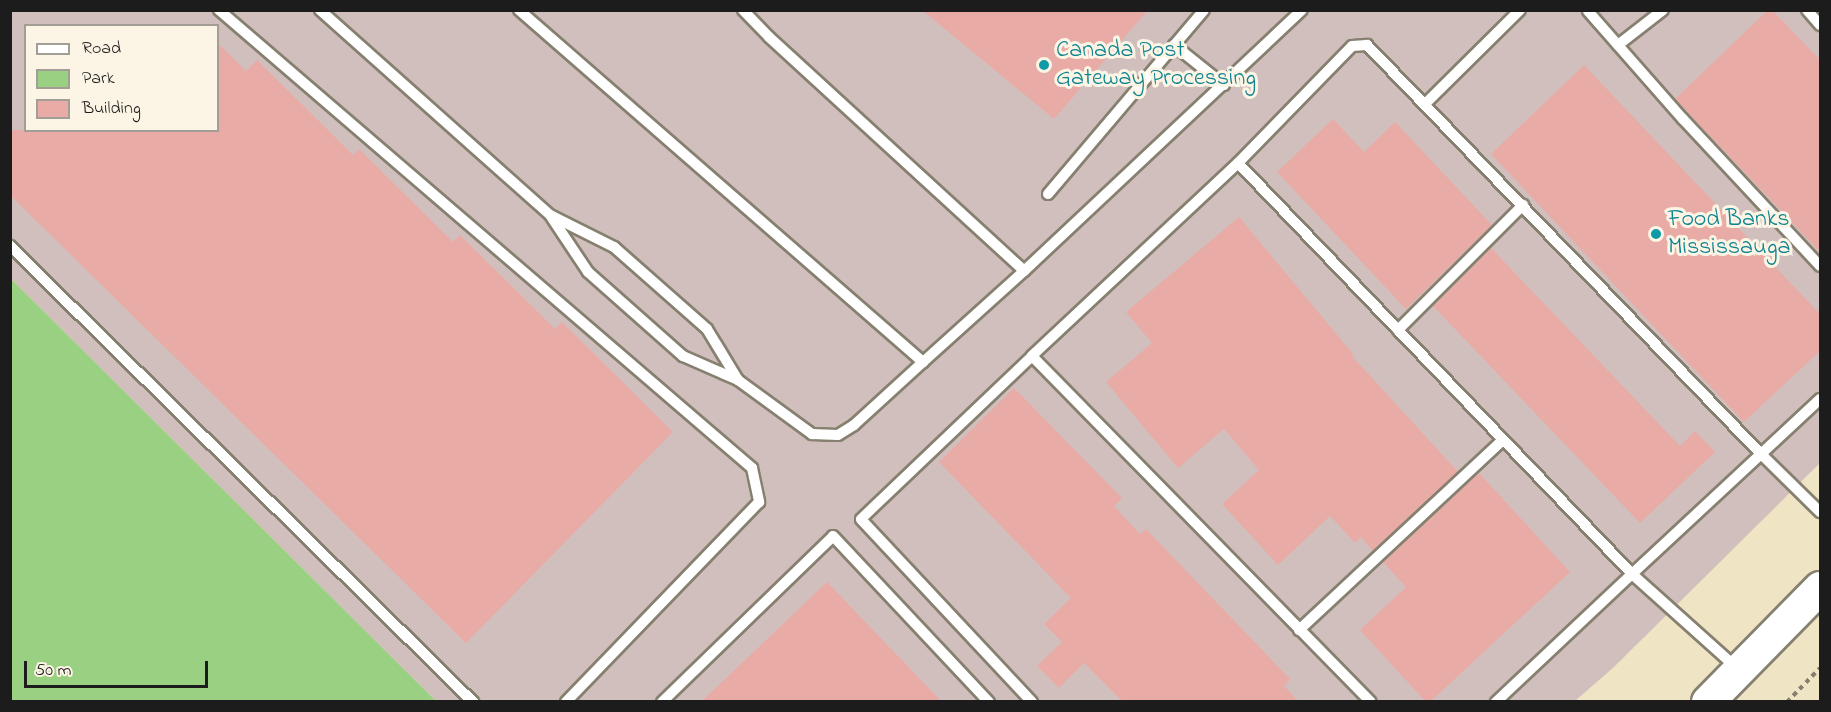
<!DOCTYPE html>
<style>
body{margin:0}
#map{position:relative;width:1831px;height:712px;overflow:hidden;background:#efe4c4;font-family:"Indie Flower",sans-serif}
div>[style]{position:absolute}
.industrial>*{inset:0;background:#d1bfbd}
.green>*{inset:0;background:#9ad082}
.building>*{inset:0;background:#e9aba5}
.path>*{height:4px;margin-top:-2px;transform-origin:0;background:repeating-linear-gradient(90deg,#868070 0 4.5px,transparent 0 9px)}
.roads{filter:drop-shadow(2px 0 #868070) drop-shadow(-2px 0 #868070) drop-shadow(0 2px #868070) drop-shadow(0 -2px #868070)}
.lane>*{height:10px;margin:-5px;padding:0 5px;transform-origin:5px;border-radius:5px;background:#fff}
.secondary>*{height:32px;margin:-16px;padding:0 16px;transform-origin:16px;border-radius:16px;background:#fff}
.dots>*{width:16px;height:16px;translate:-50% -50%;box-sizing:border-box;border:3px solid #fcf5e5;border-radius:50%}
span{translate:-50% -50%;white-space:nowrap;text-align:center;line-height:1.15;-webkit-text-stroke:6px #fcf5e5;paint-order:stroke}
.culture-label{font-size:24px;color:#0d838f}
.left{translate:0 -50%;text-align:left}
.frame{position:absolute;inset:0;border:12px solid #1c1c1c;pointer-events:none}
.legend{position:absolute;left:24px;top:24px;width:195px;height:108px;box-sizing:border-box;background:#fcf5e5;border:2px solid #a29e95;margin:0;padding:8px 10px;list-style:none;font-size:18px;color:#1c1c1c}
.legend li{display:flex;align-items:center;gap:12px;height:30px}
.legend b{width:30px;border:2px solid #a29e95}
.scale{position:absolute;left:24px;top:661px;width:184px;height:27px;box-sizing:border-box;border:3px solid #1c1c1c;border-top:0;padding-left:8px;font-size:18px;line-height:21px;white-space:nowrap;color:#1c1c1c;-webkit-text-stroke:4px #fcf5e5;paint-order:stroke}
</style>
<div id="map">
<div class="industrial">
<i style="clip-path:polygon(evenodd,10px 11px,1820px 11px,1820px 463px,1614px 667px,1575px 701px,436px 701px,11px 279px,10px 11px,26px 26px,218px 26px,218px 130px,26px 130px,26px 26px)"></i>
</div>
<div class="green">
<i style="clip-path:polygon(11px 279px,436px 701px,11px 701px)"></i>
</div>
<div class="building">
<i style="clip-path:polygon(922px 10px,1148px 10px,1054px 119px)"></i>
<i style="clip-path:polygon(1768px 10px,1772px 10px,1821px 61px,1821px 253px,1675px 99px)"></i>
<i style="clip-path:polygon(218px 43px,246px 71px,257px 60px,353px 155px,359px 149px,453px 242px,460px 235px,555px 329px,562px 322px,673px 432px,466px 643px,10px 195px,10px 130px,218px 130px)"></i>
<i style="clip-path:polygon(1584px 65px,1821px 315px,1821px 350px,1744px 422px,1491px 154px)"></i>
<i style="clip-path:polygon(1333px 119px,1364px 152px,1395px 122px,1492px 225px,1406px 309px,1277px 172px)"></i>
<i style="clip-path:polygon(1239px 217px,1353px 354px,1352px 356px,1458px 472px,1373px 551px,1361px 537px,1355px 543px,1330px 516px,1278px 565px,1222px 504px,1259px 470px,1224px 429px,1178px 468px,1106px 382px,1152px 343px,1126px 312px)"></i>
<i style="clip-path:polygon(1491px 248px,1680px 446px,1695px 431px,1715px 452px,1640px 523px,1433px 306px)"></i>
<i style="clip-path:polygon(1014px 388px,1122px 498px,1114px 506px,1140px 534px,1146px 529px,1290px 679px,1284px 686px,1299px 702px,1123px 702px,1084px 663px,1059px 688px,1037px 666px,1062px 642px,1044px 624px,1071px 598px,939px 462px)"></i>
<i style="clip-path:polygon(1479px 473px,1570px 572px,1430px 702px,1426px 702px,1360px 630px,1406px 587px,1383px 562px)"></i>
<i style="clip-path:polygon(827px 582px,942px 702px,701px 702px)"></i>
</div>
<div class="path">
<i style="left:1787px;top:702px;width:47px;rotate:-45.9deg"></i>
</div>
<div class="roads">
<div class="lane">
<i style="left:219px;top:10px;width:703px;rotate:40.67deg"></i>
<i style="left:752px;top:468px;width:35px;rotate:78deg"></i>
<i style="left:759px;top:502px;width:278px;rotate:134deg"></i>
<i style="left:320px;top:10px;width:308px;rotate:41.7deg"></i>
<i style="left:550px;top:215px;width:72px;rotate:26.6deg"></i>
<i style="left:614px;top:247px;width:124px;rotate:41.4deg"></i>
<i style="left:707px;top:329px;width:60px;rotate:58.7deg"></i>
<i style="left:519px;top:10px;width:536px;rotate:41.07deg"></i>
<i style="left:923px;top:362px;width:136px;rotate:-42deg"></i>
<i style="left:743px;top:10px;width:37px;rotate:46deg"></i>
<i style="left:769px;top:37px;width:346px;rotate:42.5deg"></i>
<i style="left:1024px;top:271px;width:381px;rotate:-43.2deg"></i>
<i style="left:1807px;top:10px;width:20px;rotate:49deg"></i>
<i style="left:1588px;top:11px;width:144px;rotate:48.7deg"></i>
<i style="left:1683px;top:119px;width:201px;rotate:47deg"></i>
<i style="left:1174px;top:45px;width:64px;rotate:38.7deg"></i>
<i style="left:1618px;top:45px;width:57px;rotate:-37.9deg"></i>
<i style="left:1426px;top:103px;width:132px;rotate:-44.7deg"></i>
<i style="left:1238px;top:163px;width:282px;rotate:136.9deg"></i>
<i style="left:1032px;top:356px;width:484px;rotate:45.6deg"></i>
<i style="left:1048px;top:194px;width:241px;rotate:-49.7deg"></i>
<i style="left:552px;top:218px;width:65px;rotate:56.3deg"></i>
<i style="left:588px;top:272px;width:127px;rotate:41.5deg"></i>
<i style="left:683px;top:356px;width:60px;rotate:23.6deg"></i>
<i style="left:738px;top:380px;width:92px;rotate:36.1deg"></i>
<i style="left:812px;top:434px;width:26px;rotate:2deg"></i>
<i style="left:838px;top:435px;width:19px;rotate:-32deg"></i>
<i style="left:854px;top:425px;width:93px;rotate:-42.4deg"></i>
<i style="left:10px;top:246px;width:650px;rotate:44.56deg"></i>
<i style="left:1398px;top:330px;width:177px;rotate:-45deg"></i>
<i style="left:1820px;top:399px;width:81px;rotate:137deg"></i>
<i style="left:1761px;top:454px;width:83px;rotate:44.5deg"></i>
<i style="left:1299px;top:630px;width:279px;rotate:-43deg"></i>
<i style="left:662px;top:702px;width:238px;rotate:-44.1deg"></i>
<i style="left:833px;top:536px;width:228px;rotate:46.8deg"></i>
<i style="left:1032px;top:702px;width:250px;rotate:-133.1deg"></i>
<i style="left:861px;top:519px;width:236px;rotate:-43.6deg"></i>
<i style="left:1496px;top:702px;width:187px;rotate:-43.3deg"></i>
<i style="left:1632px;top:574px;width:569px;rotate:-133.79deg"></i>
<i style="left:1238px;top:163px;width:163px;rotate:-45.7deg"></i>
<i style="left:1352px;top:46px;width:15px;rotate:-4deg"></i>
<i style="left:1367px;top:45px;width:568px;rotate:46.07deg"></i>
<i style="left:1761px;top:454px;width:176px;rotate:137.1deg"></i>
<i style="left:1632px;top:574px;width:142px;rotate:41.9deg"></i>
</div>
<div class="secondary">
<i style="left:1708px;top:702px;width:160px;rotate:-45.5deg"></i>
</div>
</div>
<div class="dots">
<i style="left:1044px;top:65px;background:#0f9aa8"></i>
<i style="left:1656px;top:234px;background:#0f9aa8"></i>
</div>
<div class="culture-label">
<span class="left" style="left:1056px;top:65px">Canada Post<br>Gateway Processing</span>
<span class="left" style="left:1668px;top:234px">Food Banks<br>Mississauga</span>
</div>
<div class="frame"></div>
<ul class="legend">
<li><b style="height:8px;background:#fff"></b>Road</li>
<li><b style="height:16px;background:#9ad082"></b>Park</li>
<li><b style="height:16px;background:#e9aba5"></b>Building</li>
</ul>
<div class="scale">50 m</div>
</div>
